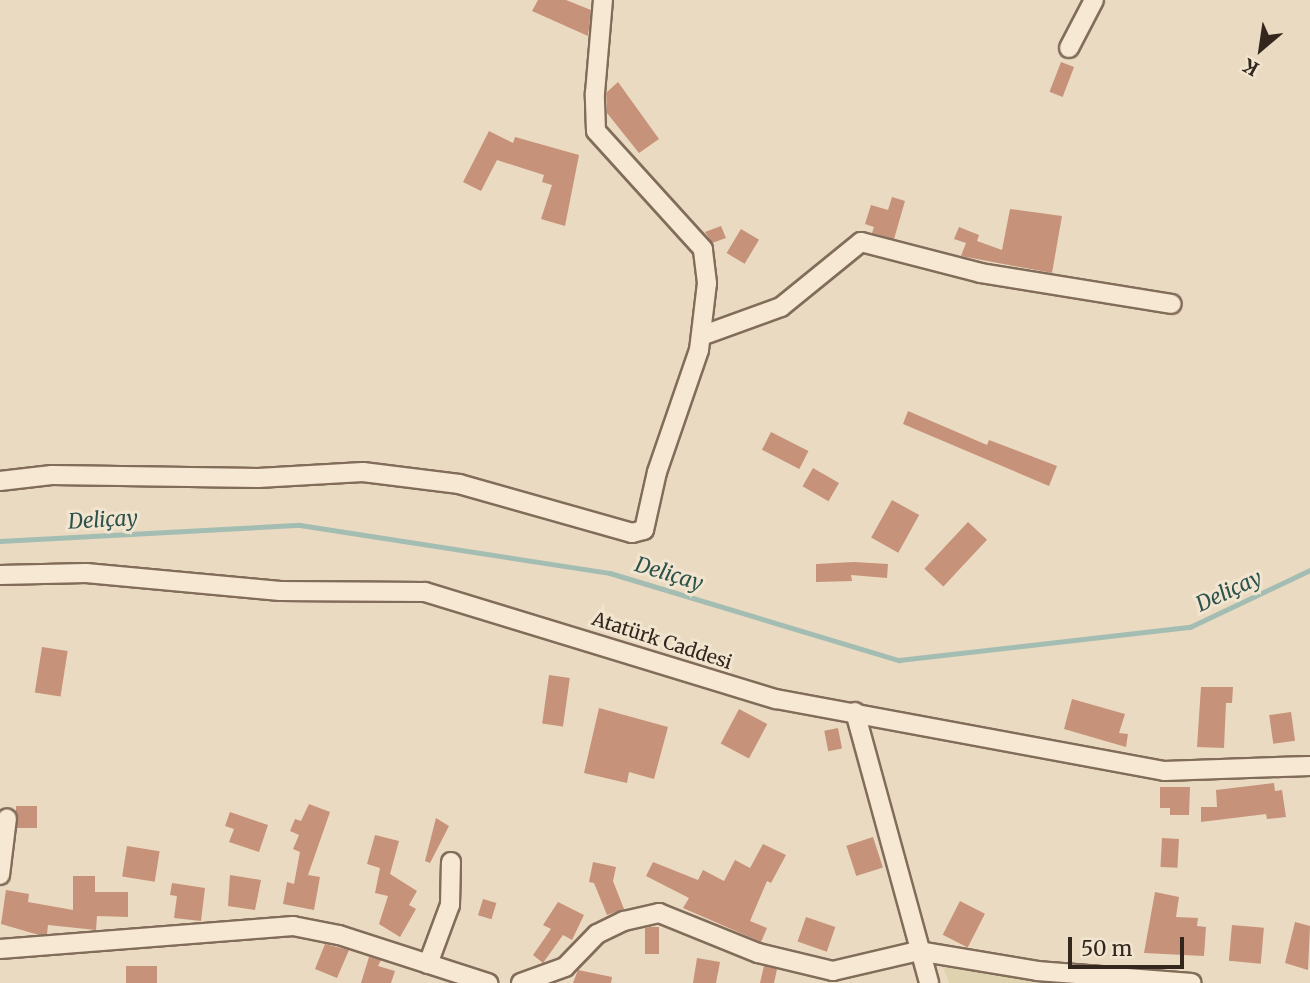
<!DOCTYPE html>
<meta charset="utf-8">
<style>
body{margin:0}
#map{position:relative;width:1310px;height:983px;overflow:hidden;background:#eadac1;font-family:Merriweather,serif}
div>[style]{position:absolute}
.farmland>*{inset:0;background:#dfd3af}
.stream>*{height:4.5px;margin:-2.25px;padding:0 2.25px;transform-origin:2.25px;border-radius:2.25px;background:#a3bdb3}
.building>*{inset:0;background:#c69279;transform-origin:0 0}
.roads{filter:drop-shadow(2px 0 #826c5a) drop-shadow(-2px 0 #826c5a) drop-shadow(0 2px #826c5a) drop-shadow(0 -2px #826c5a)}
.minor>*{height:18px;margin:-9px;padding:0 9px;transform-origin:9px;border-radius:9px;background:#f6e8d3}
span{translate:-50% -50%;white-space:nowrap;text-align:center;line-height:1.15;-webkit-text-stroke:6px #f2e5d0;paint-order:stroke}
.street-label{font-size:19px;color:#33261d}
.water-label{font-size:21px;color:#2d524c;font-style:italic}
.north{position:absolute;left:1226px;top:14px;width:70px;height:70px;-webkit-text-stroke:5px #f2e5d0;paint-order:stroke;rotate:209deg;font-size:19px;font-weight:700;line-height:28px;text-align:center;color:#33261d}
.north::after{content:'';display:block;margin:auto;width:24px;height:32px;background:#33261d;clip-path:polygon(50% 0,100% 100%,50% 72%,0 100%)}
.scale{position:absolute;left:1068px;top:937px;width:116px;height:32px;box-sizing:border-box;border:4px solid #33261d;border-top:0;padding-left:9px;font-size:21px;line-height:24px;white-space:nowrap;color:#33261d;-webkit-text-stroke:5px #f2e5d0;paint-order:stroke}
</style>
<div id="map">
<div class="farmland">
<i style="clip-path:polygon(943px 967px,1059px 983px,949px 983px)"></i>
</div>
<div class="stream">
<i style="left:0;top:541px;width:300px;rotate:-3.1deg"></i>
<i style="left:300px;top:525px;width:314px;rotate:8.8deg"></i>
<i style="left:610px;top:573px;width:302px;rotate:16.8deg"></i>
<i style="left:899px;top:660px;width:293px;rotate:-6.5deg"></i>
<i style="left:1190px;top:627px;width:133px;rotate:-25.4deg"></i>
</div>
<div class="building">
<i style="clip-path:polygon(538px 0,566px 0,591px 10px,588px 36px,532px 11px)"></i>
<i style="left:1061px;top:62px;width:14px;height:32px;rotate:21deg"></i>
<i style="clip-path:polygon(618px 82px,659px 139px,639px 153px,607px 113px,606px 93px)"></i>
<i style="clip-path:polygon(489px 131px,513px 143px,515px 137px,579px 155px,565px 226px,541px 219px,552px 185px,542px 182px,544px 175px,497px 160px,481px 191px,463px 182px)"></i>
<i style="clip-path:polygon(892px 197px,905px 201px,894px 239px,872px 233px,874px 227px,865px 224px,871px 205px,888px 210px)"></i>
<i style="clip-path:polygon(1010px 209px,1062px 216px,1052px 273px,961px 256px,966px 243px,954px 239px,959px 227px,979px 235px,977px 241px,1002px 250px)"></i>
<i style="clip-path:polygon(721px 226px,726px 238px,712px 243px,705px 232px)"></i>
<i style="left:741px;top:229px;width:21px;height:28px;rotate:31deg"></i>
<i style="clip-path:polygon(908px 411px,987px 445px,989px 440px,1057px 466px,1049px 486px,903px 424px)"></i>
<i style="left:771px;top:432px;width:42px;height:20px;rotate:27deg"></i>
<i style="left:813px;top:468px;width:30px;height:21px;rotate:30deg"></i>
<i style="left:892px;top:500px;width:31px;height:43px;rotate:29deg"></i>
<i style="left:968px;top:522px;width:26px;height:64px;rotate:43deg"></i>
<i style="clip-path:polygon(854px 562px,888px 564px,887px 578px,851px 575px,852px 581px,816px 582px,816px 564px)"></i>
<i style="left:42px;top:647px;width:26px;height:46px;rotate:9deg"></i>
<i style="left:549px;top:675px;width:21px;height:49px;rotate:8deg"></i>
<i style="clip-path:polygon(1201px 687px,1233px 687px,1232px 703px,1226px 703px,1224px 748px,1197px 747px)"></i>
<i style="clip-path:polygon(1072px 699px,1125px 714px,1119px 733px,1128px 734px,1126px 747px,1064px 729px)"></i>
<i style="clip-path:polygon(599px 708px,668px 727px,654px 779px,629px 772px,627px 783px,584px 773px)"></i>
<i style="left:739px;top:709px;width:32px;height:39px;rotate:28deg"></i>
<i style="left:1291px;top:712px;width:29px;height:22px;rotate:82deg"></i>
<i style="left:838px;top:728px;width:21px;height:14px;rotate:79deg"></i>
<i style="clip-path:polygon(1274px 783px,1275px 791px,1282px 790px,1286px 817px,1267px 819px,1266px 814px,1201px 822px,1201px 807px,1217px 807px,1216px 790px)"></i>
<i style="clip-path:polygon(1160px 787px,1190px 787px,1189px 815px,1170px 815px,1170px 808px,1160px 808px)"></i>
<i style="clip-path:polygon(309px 804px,330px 812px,308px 875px,320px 877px,314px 910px,283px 904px,287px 882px,294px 884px,300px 852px,293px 849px,299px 835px,290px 831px,295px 819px,301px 821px)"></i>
<i style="left:16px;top:806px;width:21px;height:22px"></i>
<i style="clip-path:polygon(230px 812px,268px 825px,259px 852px,229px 842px,234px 829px,225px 826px)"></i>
<i style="clip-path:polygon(436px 818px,449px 826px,430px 863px,425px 861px)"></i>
<i style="clip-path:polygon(375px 835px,399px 841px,390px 874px,417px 891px,409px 905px,416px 909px,400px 937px,379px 924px,388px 896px,375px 893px,380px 868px,367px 864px)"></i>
<i style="left:873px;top:837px;width:32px;height:28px;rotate:72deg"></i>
<i style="left:1162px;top:838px;width:17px;height:29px;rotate:3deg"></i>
<i style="clip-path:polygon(763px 844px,786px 855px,771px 883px,767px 881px,750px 921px,767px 928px,761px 942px,683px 908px,689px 898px,646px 876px,653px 862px,698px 880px,703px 870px,724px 881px,735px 860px,750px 868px)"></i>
<i style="left:127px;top:846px;width:33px;height:31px;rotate:9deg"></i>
<i style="clip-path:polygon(593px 862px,616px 867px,613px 881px,624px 909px,607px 915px,594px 883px,589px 882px)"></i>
<i style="clip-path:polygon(230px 875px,261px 880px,255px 910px,228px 906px)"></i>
<i style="clip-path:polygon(73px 876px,95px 876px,95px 892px,128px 892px,128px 917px,97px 916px,96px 930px,48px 925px,47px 934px,39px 935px,1px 924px,6px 890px,29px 894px,28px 902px,73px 910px)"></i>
<i style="clip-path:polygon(172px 883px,205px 888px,201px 921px,174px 918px,177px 896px,170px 895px)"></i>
<i style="clip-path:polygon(1155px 892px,1179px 897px,1176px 917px,1198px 918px,1197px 926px,1206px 927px,1204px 956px,1144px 953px)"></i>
<i style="left:483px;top:899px;width:14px;height:17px;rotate:17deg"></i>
<i style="left:960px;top:901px;width:28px;height:38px;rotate:27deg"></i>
<i style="clip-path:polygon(558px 902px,584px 915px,572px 940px,563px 935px,543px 963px,533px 955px,551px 929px,543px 925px)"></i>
<i style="left:806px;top:917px;width:31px;height:26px;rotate:19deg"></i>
<i style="clip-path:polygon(1295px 922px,1310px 926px,1308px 970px,1285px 963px)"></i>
<i style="left:1232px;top:925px;width:32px;height:36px;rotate:5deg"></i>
<i style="clip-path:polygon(650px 927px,659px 927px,659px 954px,645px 954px,645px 928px)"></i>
<i style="clip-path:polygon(325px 944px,349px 950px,337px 978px,315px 969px)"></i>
<i style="clip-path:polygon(369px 957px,381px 960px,378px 966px,395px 971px,391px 983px,361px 983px)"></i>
<i style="clip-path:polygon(697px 958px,720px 962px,716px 983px,693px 983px)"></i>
<i style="left:157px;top:966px;width:17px;height:31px;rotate:90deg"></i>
<i style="clip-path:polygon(764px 966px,777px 969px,774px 983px,760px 983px)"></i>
<i style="clip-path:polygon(578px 970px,612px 977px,611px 983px,573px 983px)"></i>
</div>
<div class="roads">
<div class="minor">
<i style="left:1069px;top:48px;width:54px;rotate:-62.5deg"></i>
<i style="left:701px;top:336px;width:85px;rotate:-19.9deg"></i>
<i style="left:781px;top:307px;width:103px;rotate:-39.1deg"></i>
<i style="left:861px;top:242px;width:124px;rotate:14.5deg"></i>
<i style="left:981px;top:273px;width:193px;rotate:9.2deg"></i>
<i style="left:0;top:481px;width:52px;rotate:-6.6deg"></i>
<i style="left:52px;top:475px;width:206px;rotate:0.8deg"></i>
<i style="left:258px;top:478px;width:105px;rotate:-3.3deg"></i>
<i style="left:363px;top:472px;width:97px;rotate:7.1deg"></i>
<i style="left:459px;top:484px;width:180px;rotate:15.8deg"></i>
<i style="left:632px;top:533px;width:12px;rotate:-14deg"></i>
<i style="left:644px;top:530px;width:59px;rotate:-77.4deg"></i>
<i style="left:657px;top:472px;width:129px;rotate:-71deg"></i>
<i style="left:699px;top:350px;width:67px;rotate:-83.2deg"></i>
<i style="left:707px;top:283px;width:34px;rotate:-97deg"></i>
<i style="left:703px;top:249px;width:159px;rotate:-132.2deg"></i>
<i style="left:596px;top:131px;width:38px;rotate:-92deg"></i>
<i style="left:595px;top:93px;width:93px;rotate:-85.1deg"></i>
<i style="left:0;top:575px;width:86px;rotate:-1.3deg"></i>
<i style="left:86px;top:573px;width:195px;rotate:5.3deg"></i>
<i style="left:280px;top:591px;width:145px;rotate:0.4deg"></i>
<i style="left:425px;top:592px;width:367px;rotate:17deg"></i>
<i style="left:776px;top:699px;width:395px;rotate:10.5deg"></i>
<i style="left:1164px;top:771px;width:146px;rotate:-2deg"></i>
<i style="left:855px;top:712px;width:281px;rotate:74.7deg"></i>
<i style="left:0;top:875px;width:57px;rotate:-83deg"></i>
<i style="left:0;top:949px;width:294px;rotate:-4.5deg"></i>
<i style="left:293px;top:926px;width:47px;rotate:11.1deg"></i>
<i style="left:339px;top:935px;width:157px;rotate:17.9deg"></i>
<i style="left:428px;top:964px;width:63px;rotate:-69.6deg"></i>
<i style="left:450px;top:905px;width:43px;rotate:-88.7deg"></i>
<i style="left:521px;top:983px;width:47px;rotate:-20deg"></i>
<i style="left:565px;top:967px;width:46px;rotate:-45.9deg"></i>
<i style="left:597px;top:934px;width:30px;rotate:-26deg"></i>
<i style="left:624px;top:921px;width:36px;rotate:-13deg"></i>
<i style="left:659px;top:913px;width:107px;rotate:22deg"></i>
<i style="left:758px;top:953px;width:77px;rotate:13.5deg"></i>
<i style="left:833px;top:971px;width:87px;rotate:-13.2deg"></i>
<i style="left:918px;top:951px;width:121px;rotate:9.5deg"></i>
<i style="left:1037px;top:971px;width:155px;rotate:4.4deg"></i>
</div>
</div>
<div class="street-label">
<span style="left:662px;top:641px;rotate:18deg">Atatürk Caddesi</span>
</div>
<div class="water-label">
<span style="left:103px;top:520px;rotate:-3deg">Deliçay</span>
<span style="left:669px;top:574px;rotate:17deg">Deliçay</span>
<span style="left:1229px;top:591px;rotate:-25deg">Deliçay</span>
</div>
<div class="north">K</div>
<div class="scale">50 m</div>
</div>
